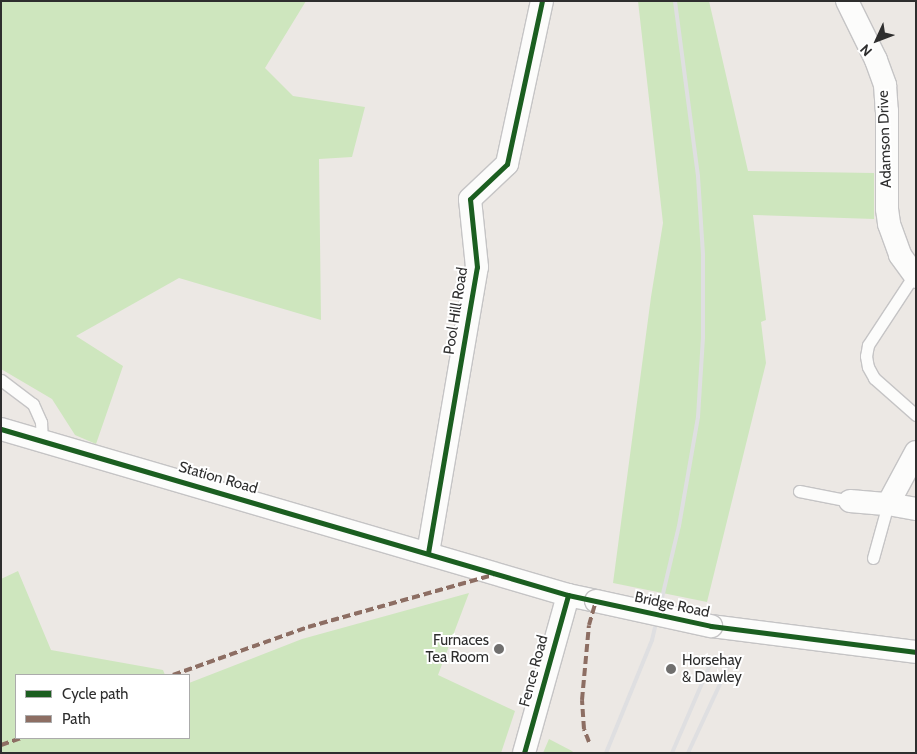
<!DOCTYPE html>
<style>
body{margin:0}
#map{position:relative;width:917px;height:754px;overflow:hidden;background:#ece8e4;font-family:Cabin,sans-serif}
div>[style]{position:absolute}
.green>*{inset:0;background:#cee6be}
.roads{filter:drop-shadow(1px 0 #c5c4c5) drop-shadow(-1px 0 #c5c4c5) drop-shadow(0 1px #c5c4c5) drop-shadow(0 -1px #c5c4c5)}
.service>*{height:11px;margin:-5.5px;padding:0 5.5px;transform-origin:5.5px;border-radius:5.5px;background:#fcfcfb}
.minor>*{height:22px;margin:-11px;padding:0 11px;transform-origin:11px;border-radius:11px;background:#fcfcfb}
.rail>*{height:4px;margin:-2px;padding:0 2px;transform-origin:2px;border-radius:2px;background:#dfdfe1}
.bridges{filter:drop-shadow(1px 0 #c5c4c5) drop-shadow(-1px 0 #c5c4c5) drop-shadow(0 1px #c5c4c5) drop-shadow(0 -1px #c5c4c5)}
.minor-bridge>*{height:22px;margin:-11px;padding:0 11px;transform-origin:11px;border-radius:11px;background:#fcfcfb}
.quiet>*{height:4px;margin-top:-2px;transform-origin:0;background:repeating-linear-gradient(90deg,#8d6e63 0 8px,transparent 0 12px)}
.cycleway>*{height:5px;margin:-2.5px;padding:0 2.5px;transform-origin:2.5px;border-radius:2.5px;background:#1b5e20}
.dots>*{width:14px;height:14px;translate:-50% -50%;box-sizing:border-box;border:2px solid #fff;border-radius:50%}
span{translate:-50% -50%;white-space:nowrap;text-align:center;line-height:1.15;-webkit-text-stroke:4px #fff;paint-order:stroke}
.street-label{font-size:15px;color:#2e2e2e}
.poi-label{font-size:15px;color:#2e2e2e}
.right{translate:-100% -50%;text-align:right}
.left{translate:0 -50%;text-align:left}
.frame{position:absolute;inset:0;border:2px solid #2e2e2e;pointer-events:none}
.legend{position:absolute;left:15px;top:674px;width:175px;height:65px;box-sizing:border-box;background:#fff;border:1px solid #ababab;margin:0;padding:6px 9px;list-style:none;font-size:15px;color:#2e2e2e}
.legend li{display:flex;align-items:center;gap:10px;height:25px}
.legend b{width:25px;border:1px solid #ababab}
.north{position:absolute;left:852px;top:15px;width:50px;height:50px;-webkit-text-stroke:4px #fff;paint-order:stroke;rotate:227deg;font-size:14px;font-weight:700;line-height:20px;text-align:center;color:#2e2e2e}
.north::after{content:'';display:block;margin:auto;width:18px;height:22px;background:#2e2e2e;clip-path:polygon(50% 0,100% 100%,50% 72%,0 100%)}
</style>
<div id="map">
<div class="green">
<i style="clip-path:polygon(1px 1px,306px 1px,265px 68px,293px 96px,365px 107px,352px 157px,319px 159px,321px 320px,179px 278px,76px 336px,123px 366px,96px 444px,75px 435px,52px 399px,1px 369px)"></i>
<i style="clip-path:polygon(638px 1px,709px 1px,748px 171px,874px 173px,874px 219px,753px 215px,766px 320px,761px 322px,766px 363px,707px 602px,613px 583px,651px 297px,663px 223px)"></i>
<i style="clip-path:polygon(18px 571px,51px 650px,163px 670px,165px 675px,16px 675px,16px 738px,189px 738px,189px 683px,302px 639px,469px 593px,438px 675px,515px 711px,501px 753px,1px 753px,1px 579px)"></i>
<i style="clip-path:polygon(549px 739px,572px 751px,574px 753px,543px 753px)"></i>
</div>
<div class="roads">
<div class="service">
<i style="left:914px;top:275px;width:84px;rotate:123.3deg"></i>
<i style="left:868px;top:345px;width:11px;rotate:100deg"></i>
<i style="left:866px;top:356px;width:11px;rotate:80deg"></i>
<i style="left:868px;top:367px;width:13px;rotate:61deg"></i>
<i style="left:874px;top:378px;width:56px;rotate:41.4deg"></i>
<i style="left:1px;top:380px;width:40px;rotate:37deg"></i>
<i style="left:33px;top:404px;width:20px;rotate:66deg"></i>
<i style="left:41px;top:422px;width:18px;rotate:87deg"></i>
<i style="left:799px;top:491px;width:52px;rotate:11.1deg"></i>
<i style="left:873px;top:558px;width:56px;rotate:-74.5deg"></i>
</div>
<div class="minor">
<i style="left:847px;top:1px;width:66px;rotate:63.8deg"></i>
<i style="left:876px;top:60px;width:27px;rotate:70deg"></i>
<i style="left:885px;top:85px;width:26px;rotate:86deg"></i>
<i style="left:887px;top:111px;width:98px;rotate:90deg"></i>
<i style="left:887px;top:209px;width:15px;rotate:82deg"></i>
<i style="left:889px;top:224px;width:33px;rotate:70deg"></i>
<i style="left:900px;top:255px;width:27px;rotate:54deg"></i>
<i style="left:1px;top:429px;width:591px;rotate:16.32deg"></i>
<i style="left:568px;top:595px;width:29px;rotate:12deg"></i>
<i style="left:850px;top:501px;width:38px;rotate:5deg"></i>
<i style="left:888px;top:504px;width:59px;rotate:-61.7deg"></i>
<i style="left:888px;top:504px;width:28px;rotate:10deg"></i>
<i style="left:428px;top:553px;width:290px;rotate:-80.3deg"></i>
<i style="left:477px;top:267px;width:68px;rotate:-95.9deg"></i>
<i style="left:470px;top:199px;width:51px;rotate:-43.4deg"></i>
<i style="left:507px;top:164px;width:167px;rotate:-77.9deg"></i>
<i style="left:711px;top:626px;width:207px;rotate:7.2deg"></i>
<i style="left:524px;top:753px;width:164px;rotate:-74.4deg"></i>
</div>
</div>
<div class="rail">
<i style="left:606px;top:753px;width:122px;rotate:-67.8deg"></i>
<i style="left:652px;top:640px;width:117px;rotate:-76.7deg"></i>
<i style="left:679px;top:526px;width:111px;rotate:-80.1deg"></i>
<i style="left:698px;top:417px;width:79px;rotate:-86.4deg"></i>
<i style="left:703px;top:338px;width:84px;rotate:-90deg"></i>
<i style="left:703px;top:254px;width:78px;rotate:-93.7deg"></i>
<i style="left:698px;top:176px;width:177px;rotate:-97.5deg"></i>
<i style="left:672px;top:753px;width:101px;rotate:-66.7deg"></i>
<i style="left:688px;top:753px;width:95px;rotate:-65.1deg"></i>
</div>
<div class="bridges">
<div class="minor-bridge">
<i style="left:596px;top:601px;width:118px;rotate:12.3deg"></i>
</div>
</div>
<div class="quiet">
<i style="left:173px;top:675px;width:143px;rotate:-19.6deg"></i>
<i style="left:308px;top:627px;width:192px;rotate:-15.7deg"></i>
<i style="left:589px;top:742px;width:14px;rotate:-111deg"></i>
<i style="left:584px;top:729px;width:29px;rotate:-94deg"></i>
<i style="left:582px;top:700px;width:75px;rotate:-84.7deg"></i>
<i style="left:589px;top:625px;width:25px;rotate:-74deg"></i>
<i style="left:1px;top:745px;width:21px;rotate:-19deg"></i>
</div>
<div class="cycleway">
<i style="left:1px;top:429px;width:591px;rotate:16.32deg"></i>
<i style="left:568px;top:595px;width:146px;rotate:12.2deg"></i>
<i style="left:711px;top:626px;width:207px;rotate:7.2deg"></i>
<i style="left:428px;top:553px;width:290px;rotate:-80.3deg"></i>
<i style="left:477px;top:267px;width:68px;rotate:-95.9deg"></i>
<i style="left:470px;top:199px;width:51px;rotate:-43.4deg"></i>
<i style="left:507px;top:164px;width:167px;rotate:-77.9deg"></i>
<i style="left:524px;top:753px;width:164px;rotate:-74.4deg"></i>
</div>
<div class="dots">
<i style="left:499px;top:649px;background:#706f6e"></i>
<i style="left:671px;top:669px;background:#706f6e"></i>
</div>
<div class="street-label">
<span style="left:885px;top:139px;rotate:-92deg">Adamson Drive</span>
<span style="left:456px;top:311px;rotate:-81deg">Pool Hill Road</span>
<span style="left:218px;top:478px;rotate:16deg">Station Road</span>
<span style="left:672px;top:605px;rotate:12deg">Bridge Road</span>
<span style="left:534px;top:671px;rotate:-75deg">Fence Road</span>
</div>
<div class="poi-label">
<span class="right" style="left:489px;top:649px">Furnaces<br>Tea Room</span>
<span class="left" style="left:682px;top:669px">Horsehay<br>&amp; Dawley</span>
</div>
<div class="frame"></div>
<ul class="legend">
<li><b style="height:6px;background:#1b5e20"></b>Cycle path</li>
<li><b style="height:6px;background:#8d6e63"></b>Path</li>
</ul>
<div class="north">N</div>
</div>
